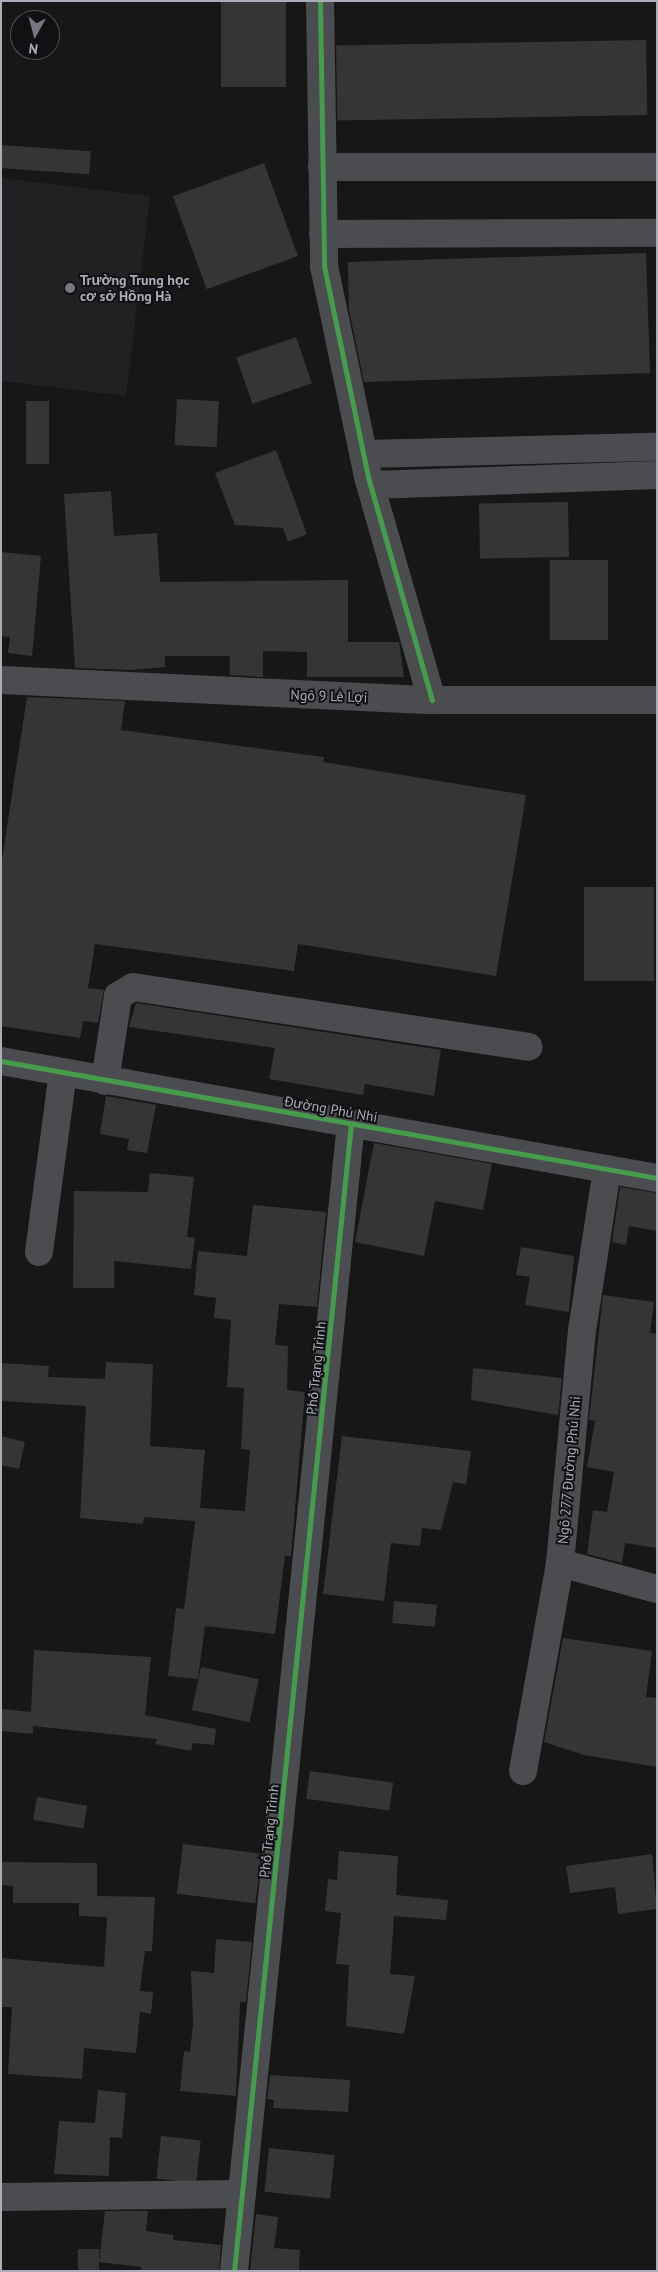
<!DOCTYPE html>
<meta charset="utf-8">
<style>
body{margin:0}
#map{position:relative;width:658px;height:2272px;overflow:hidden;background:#171717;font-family:"PT Sans",sans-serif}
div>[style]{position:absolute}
.built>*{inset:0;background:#212123}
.building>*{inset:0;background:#353536;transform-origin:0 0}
.minor>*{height:28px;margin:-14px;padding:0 14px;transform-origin:14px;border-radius:14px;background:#4b4c50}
.cycleway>*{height:5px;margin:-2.5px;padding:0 2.5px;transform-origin:2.5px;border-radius:2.5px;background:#469c4c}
.dots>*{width:14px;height:14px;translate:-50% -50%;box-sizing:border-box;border:2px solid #111113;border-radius:50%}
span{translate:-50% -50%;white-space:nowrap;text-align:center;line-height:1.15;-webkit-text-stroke:4px #111113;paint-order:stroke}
.poi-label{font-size:14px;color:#a8adb8;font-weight:700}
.left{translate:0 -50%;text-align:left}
.street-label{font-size:14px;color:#a8adb8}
.frame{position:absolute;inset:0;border:2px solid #a8adb8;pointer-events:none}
.north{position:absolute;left:10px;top:10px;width:50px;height:50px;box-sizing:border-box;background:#111113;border:1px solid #4d4f55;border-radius:50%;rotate:187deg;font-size:14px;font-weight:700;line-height:20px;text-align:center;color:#a8adb8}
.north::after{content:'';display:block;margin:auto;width:18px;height:22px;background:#757880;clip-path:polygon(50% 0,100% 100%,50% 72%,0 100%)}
</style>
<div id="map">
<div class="built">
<i style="clip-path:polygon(1px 178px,150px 196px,126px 396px,1px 381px)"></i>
</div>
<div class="building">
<i style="left:221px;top:1px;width:65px;height:86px"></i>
<i style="left:646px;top:40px;width:75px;height:310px;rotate:89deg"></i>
<i style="left:1px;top:145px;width:90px;height:23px;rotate:4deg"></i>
<i style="left:264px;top:163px;width:99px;height:97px;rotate:70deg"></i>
<i style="clip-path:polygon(646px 253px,650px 373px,364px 382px,349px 310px,348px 262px)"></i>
<i style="left:296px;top:337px;width:49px;height:63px;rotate:71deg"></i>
<i style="left:177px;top:399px;width:42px;height:46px;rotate:3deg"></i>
<i style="left:26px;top:401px;width:23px;height:63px"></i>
<i style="clip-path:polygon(276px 450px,307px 534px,288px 542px,283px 528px,235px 525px,215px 473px)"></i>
<i style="clip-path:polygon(111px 491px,114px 536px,157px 533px,160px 582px,348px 580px,348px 642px,399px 642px,404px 677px,307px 677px,307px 652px,263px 651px,263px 677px,230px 675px,230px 656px,165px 656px,165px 667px,130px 670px,75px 668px,64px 494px)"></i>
<i style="left:568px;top:502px;width:55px;height:89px;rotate:89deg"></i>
<i style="clip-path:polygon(1px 552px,41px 556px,32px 656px,8px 653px,10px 637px,1px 636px)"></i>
<i style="left:608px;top:560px;width:80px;height:58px;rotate:90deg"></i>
<i style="clip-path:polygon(27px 697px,125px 701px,121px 730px,324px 757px,323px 762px,526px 795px,496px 976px,298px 944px,294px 971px,95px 944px,88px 988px,104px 990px,98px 1023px,83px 1021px,80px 1038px,1px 1026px,1px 866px)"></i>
<i style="left:584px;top:887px;width:70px;height:94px"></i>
<i style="clip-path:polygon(136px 1003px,441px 1050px,434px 1096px,365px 1084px,363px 1095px,269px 1079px,275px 1048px,129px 1027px)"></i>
<i style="clip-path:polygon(106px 1096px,156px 1105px,147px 1153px,127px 1150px,129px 1139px,100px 1134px)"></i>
<i style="clip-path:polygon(374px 1143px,492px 1164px,483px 1210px,435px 1201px,424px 1256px,355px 1242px)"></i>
<i style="clip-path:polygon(150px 1173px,194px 1177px,187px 1237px,195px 1238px,191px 1269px,114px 1261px,114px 1288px,73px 1288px,74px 1191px,148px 1192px)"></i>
<i style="clip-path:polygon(620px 1187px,657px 1193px,657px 1231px,629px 1226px,626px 1245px,612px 1242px)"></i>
<i style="clip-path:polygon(253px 1205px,326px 1212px,317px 1307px,279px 1304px,275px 1345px,288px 1346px,287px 1390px,305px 1392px,291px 1556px,285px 1556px,275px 1634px,205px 1626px,198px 1679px,168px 1676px,176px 1608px,184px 1609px,195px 1521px,144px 1517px,143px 1524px,80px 1518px,86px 1406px,1px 1401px,1px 1363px,49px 1366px,48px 1377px,105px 1379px,106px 1362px,153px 1364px,150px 1446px,205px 1450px,200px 1508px,245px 1511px,250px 1450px,241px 1449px,244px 1388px,227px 1387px,231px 1320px,214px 1318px,216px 1298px,194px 1295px,198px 1251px,247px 1256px)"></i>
<i style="clip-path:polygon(521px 1247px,574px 1256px,569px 1312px,525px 1305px,530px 1277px,516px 1275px)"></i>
<i style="clip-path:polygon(603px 1295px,654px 1302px,650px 1333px,657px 1334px,657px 1548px,625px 1543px,622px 1563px,587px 1554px,593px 1510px,607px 1512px,614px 1472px,587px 1467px,595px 1421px,589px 1420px)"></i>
<i style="clip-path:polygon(473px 1368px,562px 1378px,558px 1415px,471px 1400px)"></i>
<i style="clip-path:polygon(1px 1436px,25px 1442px,19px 1469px,1px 1465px)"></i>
<i style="clip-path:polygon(342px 1436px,471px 1451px,466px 1484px,453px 1482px,441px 1530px,422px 1528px,420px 1546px,391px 1543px,384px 1601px,323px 1594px)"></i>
<i style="left:394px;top:1601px;width:43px;height:22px;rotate:5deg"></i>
<i style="clip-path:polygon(563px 1638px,652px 1651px,646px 1697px,657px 1698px,657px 1767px,584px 1755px,544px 1742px)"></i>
<i style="clip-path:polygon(34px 1650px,151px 1657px,145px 1715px,216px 1729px,214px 1745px,193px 1743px,191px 1751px,155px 1744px,157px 1739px,33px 1726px,33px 1734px,1px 1731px,1px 1709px,31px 1712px)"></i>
<i style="left:201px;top:1667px;width:59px;height:44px;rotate:12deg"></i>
<i style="left:310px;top:1771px;width:84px;height:28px;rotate:8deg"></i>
<i style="left:37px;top:1797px;width:51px;height:23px;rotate:10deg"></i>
<i style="left:183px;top:1844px;width:79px;height:50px;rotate:7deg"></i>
<i style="clip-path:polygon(339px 1851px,398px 1856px,396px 1895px,448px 1900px,446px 1920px,394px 1916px,390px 1974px,415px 1976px,404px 2034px,346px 2026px,349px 1965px,336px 1964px,341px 1913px,325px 1911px,328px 1879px,337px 1880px)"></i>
<i style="clip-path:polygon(652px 1854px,657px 1909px,618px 1914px,615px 1887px,570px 1893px,566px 1866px)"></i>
<i style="clip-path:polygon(1px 1862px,97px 1863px,97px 1896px,155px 1897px,152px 1951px,145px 1951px,140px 1991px,153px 1992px,151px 2014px,140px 2012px,136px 2053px,84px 2048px,82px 2079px,8px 2074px,12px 2007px,1px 2007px,1px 1958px,104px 1967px,107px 1917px,79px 1916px,79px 1903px,13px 1903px,13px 1886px,1px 1885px)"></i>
<i style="clip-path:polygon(216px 1939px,252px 1942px,246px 2002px,240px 2002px,236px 2096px,180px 2091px,184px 2051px,190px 2052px,193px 2024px,191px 1971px,214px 1973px)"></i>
<i style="clip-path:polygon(270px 2075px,350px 2080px,348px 2112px,273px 2108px,274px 2100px,267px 2099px)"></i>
<i style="clip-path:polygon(98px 2090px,126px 2093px,122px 2138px,110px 2137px,109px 2176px,54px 2174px,59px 2121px,95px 2123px)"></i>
<i style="left:161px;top:2136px;width:40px;height:43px;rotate:6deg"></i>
<i style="left:269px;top:2148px;width:66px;height:44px;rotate:6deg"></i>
<i style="clip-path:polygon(105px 2211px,148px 2211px,146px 2231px,173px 2235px,173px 2240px,221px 2245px,219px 2271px,141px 2271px,141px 2267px,99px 2262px)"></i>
<i style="clip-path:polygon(256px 2214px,278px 2217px,274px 2248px,300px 2250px,299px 2271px,250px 2271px)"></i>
<i style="left:78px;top:2249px;width:21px;height:22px"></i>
</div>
<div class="minor">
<i style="left:320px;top:1px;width:265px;rotate:89.1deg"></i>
<i style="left:324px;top:266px;width:216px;rotate:78.2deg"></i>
<i style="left:368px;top:477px;width:232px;rotate:74deg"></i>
<i style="left:322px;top:167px;width:335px"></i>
<i style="left:323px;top:234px;width:334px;rotate:-0.2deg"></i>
<i style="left:364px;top:454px;width:293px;rotate:-1.4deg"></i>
<i style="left:371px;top:485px;width:286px;rotate:-2deg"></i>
<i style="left:1px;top:680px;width:431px;rotate:2.7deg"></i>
<i style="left:432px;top:700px;width:225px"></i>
<i style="left:1px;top:1061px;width:666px;rotate:10.11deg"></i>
<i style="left:105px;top:1081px;width:86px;rotate:-81.3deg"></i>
<i style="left:118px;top:996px;width:17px;rotate:-31deg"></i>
<i style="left:133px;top:987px;width:400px;rotate:8.6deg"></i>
<i style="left:39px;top:1252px;width:181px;rotate:-82.4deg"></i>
<i style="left:560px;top:1563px;width:100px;rotate:15deg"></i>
<i style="left:523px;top:1771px;width:211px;rotate:-79.9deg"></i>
<i style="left:560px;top:1563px;width:233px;rotate:-84.6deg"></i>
<i style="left:582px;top:1331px;width:164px;rotate:-81.2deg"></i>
<i style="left:1px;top:2197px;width:241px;rotate:-0.7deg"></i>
<i style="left:234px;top:2271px;width:1153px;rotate:-84.18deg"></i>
</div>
<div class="cycleway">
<i style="left:320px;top:1px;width:265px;rotate:89.1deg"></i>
<i style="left:324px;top:266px;width:216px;rotate:78.2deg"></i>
<i style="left:368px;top:477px;width:232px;rotate:74deg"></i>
<i style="left:1px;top:1061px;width:666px;rotate:10.11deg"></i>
<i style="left:234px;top:2271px;width:1153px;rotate:-84.18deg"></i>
</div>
<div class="dots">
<i style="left:70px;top:288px;background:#757880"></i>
</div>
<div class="poi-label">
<span class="left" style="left:80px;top:288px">Trường Trung học<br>cơ sở Hồng Hà</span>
</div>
<div class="street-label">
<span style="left:329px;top:696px;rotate:2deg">Ngõ 9 Lê Lợi</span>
<span style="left:331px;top:1109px;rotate:10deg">Đường Phú Nhi</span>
<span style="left:316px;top:1368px;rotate:-84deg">Phố Trạng Trình</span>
<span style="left:569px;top:1470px;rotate:-85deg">Ngõ 277 Đường Phú Nhi</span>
<span style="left:269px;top:1831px;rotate:-84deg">Phố Trạng Trình</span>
</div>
<div class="frame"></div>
<div class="north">N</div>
</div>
